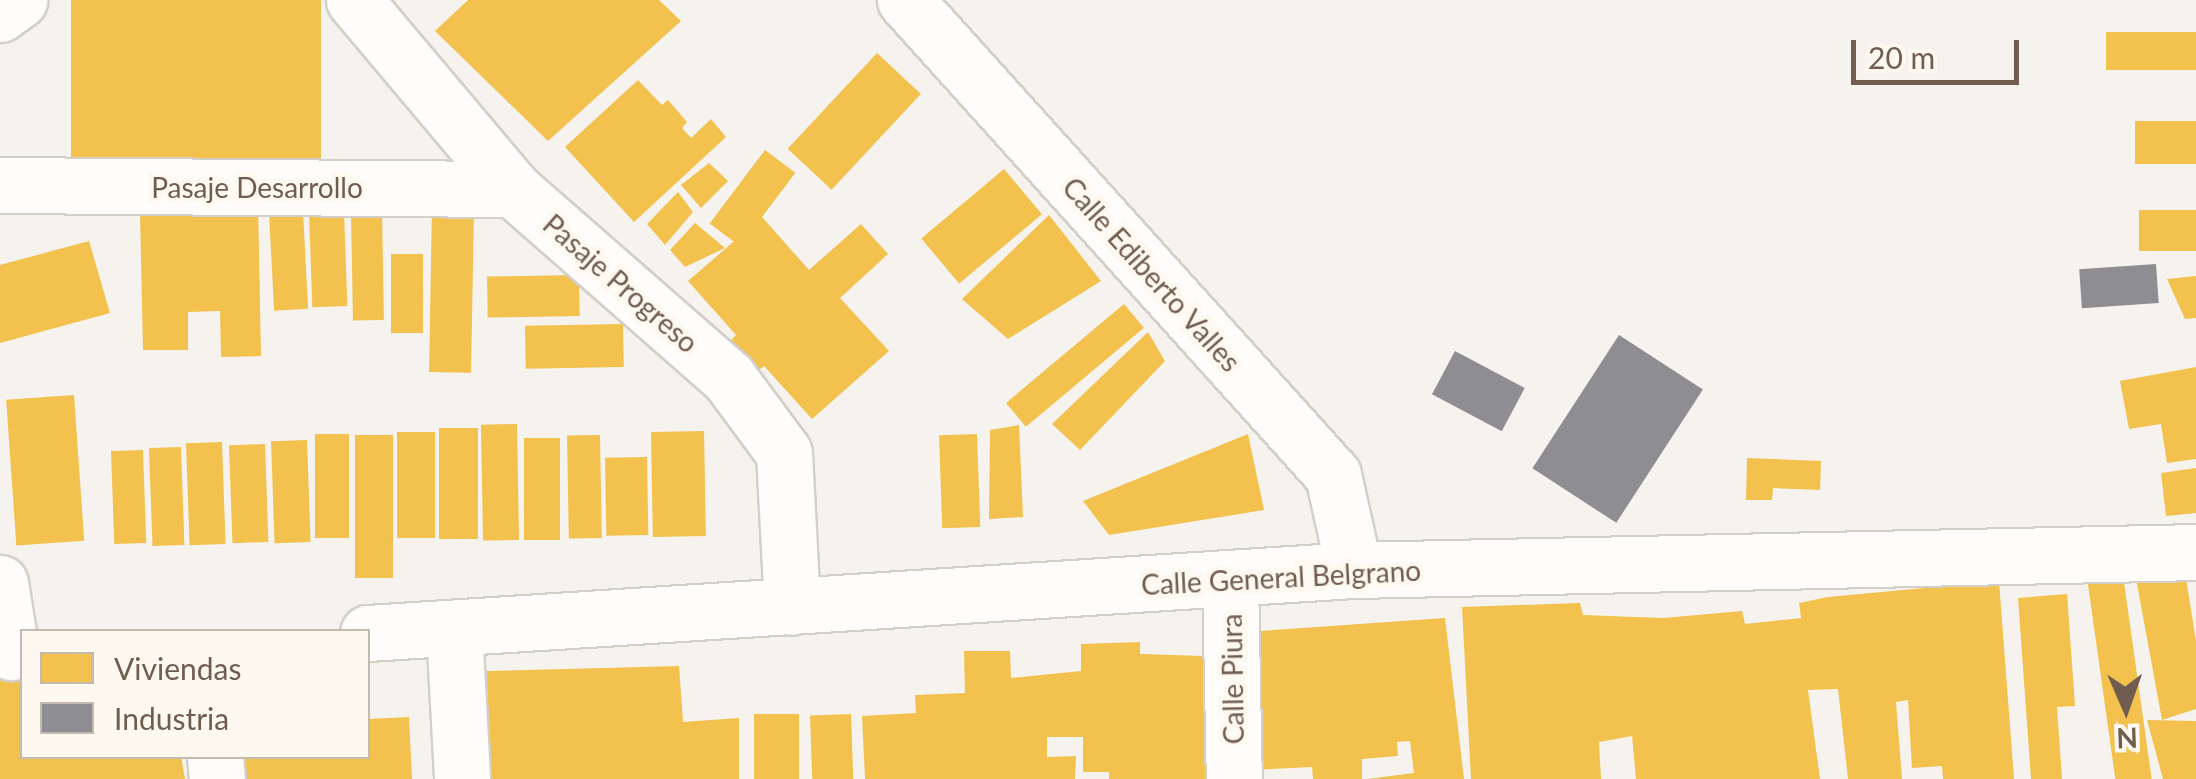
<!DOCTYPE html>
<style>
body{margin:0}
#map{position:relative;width:2196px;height:779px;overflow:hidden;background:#f6f3ee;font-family:Lato,sans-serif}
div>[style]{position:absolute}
.homes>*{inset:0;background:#f2c14e;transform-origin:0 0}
.industry>*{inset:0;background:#8d8d92;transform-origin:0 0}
.roads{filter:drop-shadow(2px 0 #d4cfc9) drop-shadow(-2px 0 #d4cfc9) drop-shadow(0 2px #d4cfc9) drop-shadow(0 -2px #d4cfc9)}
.minor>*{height:55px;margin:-27.5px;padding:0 27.5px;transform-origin:27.5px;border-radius:27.5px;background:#fefdfc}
span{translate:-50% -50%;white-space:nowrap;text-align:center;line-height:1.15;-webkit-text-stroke:10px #fdf8f0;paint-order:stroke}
.street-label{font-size:28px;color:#715d50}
.legend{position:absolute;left:20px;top:629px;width:350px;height:130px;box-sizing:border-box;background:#fdf8f0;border:2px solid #c5bab0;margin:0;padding:12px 18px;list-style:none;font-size:30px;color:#715d50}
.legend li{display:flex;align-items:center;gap:20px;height:50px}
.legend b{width:50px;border:2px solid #c5bab0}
.north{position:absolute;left:2076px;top:659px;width:100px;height:100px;-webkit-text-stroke:8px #fdf8f0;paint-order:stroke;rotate:178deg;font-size:28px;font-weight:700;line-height:40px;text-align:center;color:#715d50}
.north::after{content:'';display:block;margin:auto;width:35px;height:45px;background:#715d50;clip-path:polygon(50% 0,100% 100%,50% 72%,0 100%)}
.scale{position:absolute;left:1851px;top:40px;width:168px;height:45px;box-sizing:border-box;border:5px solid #715d50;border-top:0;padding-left:12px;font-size:30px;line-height:35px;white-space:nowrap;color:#715d50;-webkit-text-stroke:8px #fdf8f0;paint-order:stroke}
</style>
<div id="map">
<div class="homes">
<i style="left:71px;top:0;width:250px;height:158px"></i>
<i style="clip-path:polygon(468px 0,659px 0,681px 21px,548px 141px,435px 31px)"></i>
<i style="left:2196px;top:32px;width:38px;height:90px;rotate:90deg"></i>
<i style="left:877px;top:53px;width:60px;height:131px;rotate:43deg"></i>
<i style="clip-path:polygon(638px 80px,662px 105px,668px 100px,687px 122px,682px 128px,691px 138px,711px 119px,726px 137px,634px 222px,565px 147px)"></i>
<i style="left:2196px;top:121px;width:43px;height:61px;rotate:90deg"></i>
<i style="left:765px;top:150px;width:38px;height:92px;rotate:37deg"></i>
<i style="clip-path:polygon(709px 163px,728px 181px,701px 208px,681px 185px)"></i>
<i style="left:1004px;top:169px;width:59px;height:108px;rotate:50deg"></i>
<i style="clip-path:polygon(678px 192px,693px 212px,665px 245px,647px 224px)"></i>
<i style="clip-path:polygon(258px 203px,261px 356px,221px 357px,220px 311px,188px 312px,188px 350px,143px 350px,140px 211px)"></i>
<i style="left:432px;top:205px;width:42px;height:167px;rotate:1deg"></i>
<i style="left:382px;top:210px;width:110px;height:31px;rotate:89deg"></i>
<i style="left:2196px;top:210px;width:41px;height:57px;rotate:90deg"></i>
<i style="left:344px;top:211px;width:95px;height:35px;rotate:88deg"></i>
<i style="left:303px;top:212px;width:97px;height:34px;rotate:87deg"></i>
<i style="clip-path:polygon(1049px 215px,1101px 281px,1008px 339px,962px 299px)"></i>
<i style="clip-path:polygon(762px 217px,809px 270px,861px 224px,888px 254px,840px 298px,889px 351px,812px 419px,764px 366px,759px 370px,730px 341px,736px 335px,688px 281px)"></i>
<i style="clip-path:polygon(695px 223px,725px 248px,685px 267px,670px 250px)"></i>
<i style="clip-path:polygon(89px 241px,110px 313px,0 343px,0 265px)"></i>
<i style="left:391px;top:254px;width:32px;height:79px"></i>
<i style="left:579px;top:275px;width:41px;height:92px;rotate:89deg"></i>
<i style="clip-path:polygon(2196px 276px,2196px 318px,2185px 319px,2167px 279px)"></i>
<i style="left:1124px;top:304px;width:31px;height:154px;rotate:50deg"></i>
<i style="left:623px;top:324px;width:43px;height:98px;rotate:89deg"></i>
<i style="clip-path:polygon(1148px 332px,1165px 361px,1080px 450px,1052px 424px)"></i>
<i style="clip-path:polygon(2196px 367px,2196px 459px,2167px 463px,2161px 424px,2129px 429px,2120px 381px)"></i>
<i style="left:74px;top:395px;width:146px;height:68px;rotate:86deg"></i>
<i style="left:517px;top:424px;width:116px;height:36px;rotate:89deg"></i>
<i style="clip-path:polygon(1019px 425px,1023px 517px,989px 519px,990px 430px)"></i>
<i style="left:439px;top:428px;width:39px;height:111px"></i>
<i style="left:704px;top:431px;width:105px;height:53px;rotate:89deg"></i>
<i style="left:435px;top:432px;width:106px;height:38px;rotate:90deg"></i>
<i style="left:315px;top:434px;width:34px;height:104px"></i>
<i style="left:977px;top:434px;width:93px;height:38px;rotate:88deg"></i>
<i style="clip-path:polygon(1248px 434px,1264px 510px,1109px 535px,1083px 501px)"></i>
<i style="left:355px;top:435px;width:38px;height:143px"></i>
<i style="left:600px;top:435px;width:103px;height:33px;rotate:89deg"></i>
<i style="left:524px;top:438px;width:36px;height:102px"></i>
<i style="left:307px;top:440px;width:102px;height:36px;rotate:88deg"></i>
<i style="left:222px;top:442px;width:102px;height:36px;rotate:88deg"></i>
<i style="left:265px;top:444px;width:98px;height:36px;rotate:88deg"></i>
<i style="left:181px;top:447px;width:98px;height:32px;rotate:88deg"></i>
<i style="left:143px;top:450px;width:93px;height:32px;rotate:88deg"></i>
<i style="left:647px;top:457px;width:78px;height:42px;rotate:89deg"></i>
<i style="clip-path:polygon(1747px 458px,1821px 461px,1820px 490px,1773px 488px,1772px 500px,1746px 500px)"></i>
<i style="clip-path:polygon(2196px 468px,2196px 513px,2166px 516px,2161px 473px)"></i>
<i style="clip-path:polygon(2185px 572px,2196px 641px,2196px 709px,2162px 720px,2135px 573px)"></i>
<i style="left:2123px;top:575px;width:206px;height:36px;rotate:82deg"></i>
<i style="clip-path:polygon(1999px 581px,2014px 779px,1943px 779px,1942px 766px,1912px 768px,1908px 700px,1896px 702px,1902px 779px,1848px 779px,1838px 689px,1808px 690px,1820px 779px,1636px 779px,1632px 736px,1599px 742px,1601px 779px,1471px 779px,1462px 607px,1580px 603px,1583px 615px,1663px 618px,1742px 611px,1745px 624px,1801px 618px,1799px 603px,1828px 597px)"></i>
<i style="clip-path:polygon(2067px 594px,2075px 706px,2057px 707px,2062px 779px,2031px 779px,2018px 598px)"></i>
<i style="clip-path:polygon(1445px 618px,1464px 779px,1367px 779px,1414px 773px,1410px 741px,1397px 742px,1398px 756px,1362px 759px,1362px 779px,1313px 779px,1312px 767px,1251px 770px,1246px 632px)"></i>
<i style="clip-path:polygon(1140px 642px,1140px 654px,1204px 656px,1208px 779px,1109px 779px,1109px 772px,1083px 772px,1083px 737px,1047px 737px,1047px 757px,1076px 756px,1075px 779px,865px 779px,862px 716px,916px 713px,915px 695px,965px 693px,964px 651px,1010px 651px,1011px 678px,1081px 671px,1081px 644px)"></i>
<i style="clip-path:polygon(679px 666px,683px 722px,739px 718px,739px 779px,488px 779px,487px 671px)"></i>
<i style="clip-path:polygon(22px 669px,22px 756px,181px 756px,185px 779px,0 779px,0 670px)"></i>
<i style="left:754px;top:714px;width:45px;height:65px"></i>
<i style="left:851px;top:714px;width:65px;height:41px;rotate:88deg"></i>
<i style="clip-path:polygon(409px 717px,412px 779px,234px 779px,233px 756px,368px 756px,368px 719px)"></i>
<i style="clip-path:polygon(2147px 720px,2196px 721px,2196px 779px,2163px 779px)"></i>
</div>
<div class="industry">
<i style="left:2156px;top:264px;width:39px;height:77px;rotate:86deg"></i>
<i style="left:1619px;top:335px;width:100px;height:159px;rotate:33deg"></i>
<i style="left:1455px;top:351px;width:79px;height:49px;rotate:28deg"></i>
</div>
<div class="roads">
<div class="minor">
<i style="left:354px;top:0;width:247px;rotate:49.9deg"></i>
<i style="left:513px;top:189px;width:286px;rotate:41.2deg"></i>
<i style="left:728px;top:377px;width:94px;rotate:53.6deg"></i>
<i style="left:784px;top:453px;width:154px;rotate:87deg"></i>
<i style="left:905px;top:0;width:639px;rotate:47.98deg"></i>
<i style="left:1333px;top:475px;width:97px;rotate:77.5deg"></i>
<i style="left:0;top:14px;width:24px;rotate:-36deg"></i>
<i style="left:0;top:185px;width:513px;rotate:0.45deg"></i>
<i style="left:1230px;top:579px;width:200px;rotate:88.9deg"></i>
<i style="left:0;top:583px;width:70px;rotate:80.9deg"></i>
<i style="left:454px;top:629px;width:150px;rotate:86.9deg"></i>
<i style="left:368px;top:633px;width:988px;rotate:-3.66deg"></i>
<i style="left:1354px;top:570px;width:842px;rotate:-1.22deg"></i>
<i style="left:215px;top:756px;width:23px;rotate:85deg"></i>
</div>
</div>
<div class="street-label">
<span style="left:257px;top:187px">Pasaje Desarrollo</span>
<span style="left:1152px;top:274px;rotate:48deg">Calle Ediberto Valles</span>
<span style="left:621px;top:283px;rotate:41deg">Pasaje Progreso</span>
<span style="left:1281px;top:577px;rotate:-3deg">Calle General Belgrano</span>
<span style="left:1232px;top:679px;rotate:-91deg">Calle Piura</span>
</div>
<ul class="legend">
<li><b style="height:28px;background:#f2c14e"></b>Viviendas</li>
<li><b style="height:28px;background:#8d8d92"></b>Industria</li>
</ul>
<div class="north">N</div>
<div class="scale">20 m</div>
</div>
